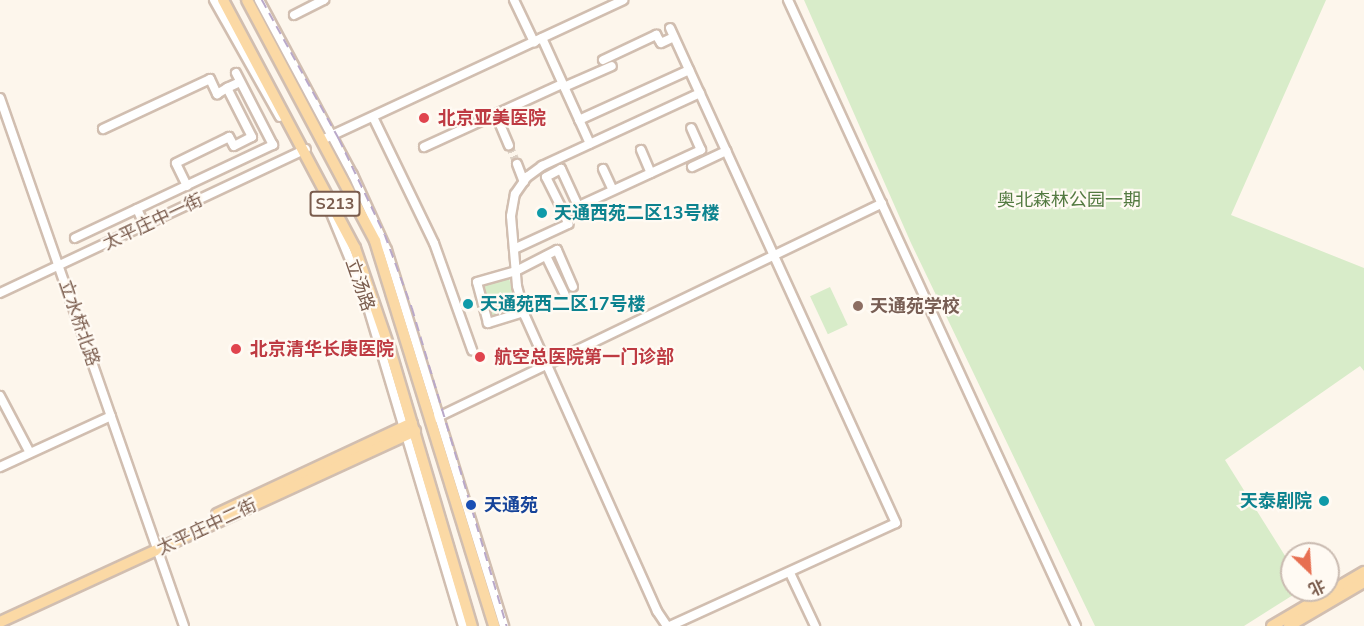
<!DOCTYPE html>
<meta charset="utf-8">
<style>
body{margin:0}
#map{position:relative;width:1364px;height:626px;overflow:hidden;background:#fdf6ec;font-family:"Nunito Sans","Noto Sans SC",sans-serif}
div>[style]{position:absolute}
.green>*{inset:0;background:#d8ecc9;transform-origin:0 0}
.minor-tunnel>*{height:8px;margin-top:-4px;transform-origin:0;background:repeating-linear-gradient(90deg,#dcd0c4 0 8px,transparent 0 12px)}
.roads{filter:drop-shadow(2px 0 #d1beb0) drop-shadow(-2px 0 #d1beb0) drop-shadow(0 2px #d1beb0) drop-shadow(0 -2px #d1beb0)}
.minor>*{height:8px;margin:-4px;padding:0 4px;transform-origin:4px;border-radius:4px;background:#fff}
.major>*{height:10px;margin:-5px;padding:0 5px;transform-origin:5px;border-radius:5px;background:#fbd9a5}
.rail>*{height:1.5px;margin-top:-0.75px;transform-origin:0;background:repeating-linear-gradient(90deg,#b9a8c9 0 9px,transparent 0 15px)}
.dots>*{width:16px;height:16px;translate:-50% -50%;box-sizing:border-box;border:3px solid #fffaf3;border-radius:50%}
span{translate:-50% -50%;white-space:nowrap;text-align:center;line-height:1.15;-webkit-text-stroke:4.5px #fffaf3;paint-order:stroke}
.shield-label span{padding:2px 4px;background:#fffaf3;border:2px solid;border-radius:4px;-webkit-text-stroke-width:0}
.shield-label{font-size:16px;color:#7a5c4d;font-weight:700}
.health-label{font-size:18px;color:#be3a42;font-weight:700}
.left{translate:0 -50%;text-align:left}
.park-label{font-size:18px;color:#537a41}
.culture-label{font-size:18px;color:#0d838f;font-weight:700}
.right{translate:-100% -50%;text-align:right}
.street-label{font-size:18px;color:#7a5c4d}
.education-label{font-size:18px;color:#785e54;font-weight:700}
.transit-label{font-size:18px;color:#164399;font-weight:700}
.north{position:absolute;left:1280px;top:542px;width:60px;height:60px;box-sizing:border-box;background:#fffaf3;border:2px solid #cabbb1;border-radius:50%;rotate:155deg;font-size:16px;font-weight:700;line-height:24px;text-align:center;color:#7a5c4d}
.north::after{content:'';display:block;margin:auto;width:21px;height:27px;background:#e76f51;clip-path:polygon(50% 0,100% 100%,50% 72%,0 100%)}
</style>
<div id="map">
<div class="green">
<i style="clip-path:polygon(804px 0,1326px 0,1231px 215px,1364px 268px,1364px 371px,1360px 366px,1225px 460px,1292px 567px,1292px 590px,1301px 590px,1244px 626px,1095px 626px,911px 243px)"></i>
<i style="left:509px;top:278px;width:34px;height:27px;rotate:76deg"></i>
<i style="left:830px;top:287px;width:42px;height:22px;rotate:65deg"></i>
</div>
<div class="minor-tunnel">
<i style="left:509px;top:145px;width:21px;rotate:67deg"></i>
</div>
<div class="roads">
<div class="minor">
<i style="left:214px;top:0;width:134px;rotate:60.6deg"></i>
<i style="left:259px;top:0;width:199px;rotate:61.8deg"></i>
<i style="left:353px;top:175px;width:82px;rotate:65.6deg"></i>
<i style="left:387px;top:250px;width:394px;rotate:72.7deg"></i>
<i style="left:514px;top:0;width:47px;rotate:64.5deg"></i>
<i style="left:788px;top:0;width:689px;rotate:65.29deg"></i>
<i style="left:294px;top:15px;width:34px;rotate:-27deg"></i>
<i style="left:542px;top:38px;width:116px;rotate:65.6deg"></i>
<i style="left:603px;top:60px;width:59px;rotate:-25.3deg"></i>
<i style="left:656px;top:35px;width:9px;rotate:58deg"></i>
<i style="left:661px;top:43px;width:14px;rotate:-25deg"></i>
<i style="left:564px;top:87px;width:52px;rotate:-23.6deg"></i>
<i style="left:0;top:98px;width:559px;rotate:70.79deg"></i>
<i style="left:496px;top:115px;width:33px;rotate:67deg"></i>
<i style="left:373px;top:117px;width:140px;rotate:64.2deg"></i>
<i style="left:434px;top:243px;width:114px;rotate:70.4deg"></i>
<i style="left:579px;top:120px;width:121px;rotate:-24.4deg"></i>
<i style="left:103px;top:129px;width:118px;rotate:-25deg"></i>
<i style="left:210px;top:79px;width:17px;rotate:65deg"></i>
<i style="left:217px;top:94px;width:12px;rotate:-31deg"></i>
<i style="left:324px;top:139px;width:330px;rotate:-24.9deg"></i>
<i style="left:424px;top:147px;width:152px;rotate:-24.5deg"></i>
<i style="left:641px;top:150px;width:25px;rotate:67deg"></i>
<i style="left:517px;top:164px;width:19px;rotate:69deg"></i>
<i style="left:692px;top:167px;width:38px;rotate:-25deg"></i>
<i style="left:603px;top:169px;width:23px;rotate:65deg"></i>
<i style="left:187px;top:186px;width:25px;rotate:-116deg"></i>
<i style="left:176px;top:163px;width:59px;rotate:-26.1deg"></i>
<i style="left:229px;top:137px;width:10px;rotate:61deg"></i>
<i style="left:234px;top:146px;width:20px;rotate:-27deg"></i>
<i style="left:252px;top:137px;width:55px;rotate:-117deg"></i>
<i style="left:227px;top:88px;width:14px;rotate:-25deg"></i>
<i style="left:137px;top:209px;width:19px;rotate:65deg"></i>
<i style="left:330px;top:211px;width:90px;rotate:67.7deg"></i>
<i style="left:364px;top:294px;width:346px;rotate:73.4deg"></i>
<i style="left:564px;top:213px;width:40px;rotate:-116.6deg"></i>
<i style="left:546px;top:177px;width:17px;rotate:-28deg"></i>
<i style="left:561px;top:169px;width:41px;rotate:65.3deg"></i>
<i style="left:75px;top:238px;width:219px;rotate:-25.2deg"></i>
<i style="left:273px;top:145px;width:81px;rotate:-117.2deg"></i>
<i style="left:514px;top:249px;width:60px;rotate:-24.8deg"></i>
<i style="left:568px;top:224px;width:12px;rotate:-110deg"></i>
<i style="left:564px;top:213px;width:151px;rotate:-24.7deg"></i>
<i style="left:701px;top:150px;width:24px;rotate:-114deg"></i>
<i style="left:546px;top:256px;width:43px;rotate:64deg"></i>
<i style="left:0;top:293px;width:338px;rotate:-25.2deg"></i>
<i style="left:524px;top:312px;width:38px;rotate:163deg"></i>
<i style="left:488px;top:323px;width:42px;rotate:-105deg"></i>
<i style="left:477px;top:282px;width:41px;rotate:-15.8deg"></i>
<i style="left:516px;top:271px;width:46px;rotate:-27.1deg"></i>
<i style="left:557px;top:250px;width:40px;rotate:66.6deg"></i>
<i style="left:0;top:396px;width:64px;rotate:62.2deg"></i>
<i style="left:436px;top:418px;width:495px;rotate:-25.7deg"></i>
<i style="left:0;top:467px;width:122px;rotate:-24.7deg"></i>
<i style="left:790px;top:573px;width:59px;rotate:64.7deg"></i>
<i style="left:667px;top:626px;width:18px;rotate:-124deg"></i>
<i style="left:657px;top:611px;width:323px;rotate:-114.1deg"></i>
<i style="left:525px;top:316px;width:31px;rotate:-105deg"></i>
<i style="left:517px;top:286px;width:70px;rotate:-94.9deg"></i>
<i style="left:511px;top:216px;width:22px;rotate:-80deg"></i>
<i style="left:515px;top:194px;width:21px;rotate:-55deg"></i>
<i style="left:527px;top:177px;width:19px;rotate:-36deg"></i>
<i style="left:542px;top:166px;width:174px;rotate:-24.8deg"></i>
<i style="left:670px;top:626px;width:248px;rotate:-24.5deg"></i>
<i style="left:896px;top:523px;width:544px;rotate:-114.54deg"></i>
</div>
<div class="major">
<i style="left:223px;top:0;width:281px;rotate:62deg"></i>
<i style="left:355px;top:248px;width:108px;rotate:71.1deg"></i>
<i style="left:390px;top:350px;width:288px;rotate:73.5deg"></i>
<i style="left:247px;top:0;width:273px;rotate:62deg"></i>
<i style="left:375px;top:241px;width:403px;rotate:72.8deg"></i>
<i style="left:217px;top:514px;width:215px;rotate:-25deg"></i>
<i style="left:0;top:622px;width:457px;rotate:-24.7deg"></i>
<i style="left:1272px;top:626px;width:107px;rotate:-30.4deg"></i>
<i style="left:1289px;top:626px;width:87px;rotate:-30.4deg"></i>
</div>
</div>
<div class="rail">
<i style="left:262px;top:0;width:159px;rotate:61deg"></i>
<i style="left:339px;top:139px;width:106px;rotate:64.4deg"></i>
<i style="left:385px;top:235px;width:78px;rotate:69.7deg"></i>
<i style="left:412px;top:308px;width:332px;rotate:73.4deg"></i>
</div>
<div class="dots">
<i style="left:424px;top:118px;background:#e0444e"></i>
<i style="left:542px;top:213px;background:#0f9aa8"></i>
<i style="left:468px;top:304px;background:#0f9aa8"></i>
<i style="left:858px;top:306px;background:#8d6e63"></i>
<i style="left:236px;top:349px;background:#e0444e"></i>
<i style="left:480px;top:357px;background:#e0444e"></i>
<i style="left:1324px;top:501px;background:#0f9aa8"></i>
<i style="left:471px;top:505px;background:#1a4fb4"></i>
</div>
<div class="shield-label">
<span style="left:335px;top:204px">S213</span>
</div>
<div class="health-label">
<span class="left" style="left:438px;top:118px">北京亚美医院</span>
<span class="left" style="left:250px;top:349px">北京清华长庚医院</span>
<span class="left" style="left:494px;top:357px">航空总医院第一门诊部</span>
</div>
<div class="park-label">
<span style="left:1069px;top:200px">奥北森林公园一期</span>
</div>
<div class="culture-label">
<span class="left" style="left:554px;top:213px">天通西苑二区13号楼</span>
<span class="left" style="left:480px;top:304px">天通苑西二区17号楼</span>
<span class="right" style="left:1312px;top:501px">天泰剧院</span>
</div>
<div class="street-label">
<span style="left:153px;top:222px;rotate:-25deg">太平庄中一街</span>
<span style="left:360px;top:285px;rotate:71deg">立汤路</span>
<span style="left:79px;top:323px;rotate:71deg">立水桥北路</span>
<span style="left:207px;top:527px;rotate:-25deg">太平庄中二街</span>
</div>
<div class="education-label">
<span class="left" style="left:870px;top:306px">天通苑学校</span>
</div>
<div class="transit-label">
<span class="left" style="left:484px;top:505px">天通苑</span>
</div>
<div class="north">北</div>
</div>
